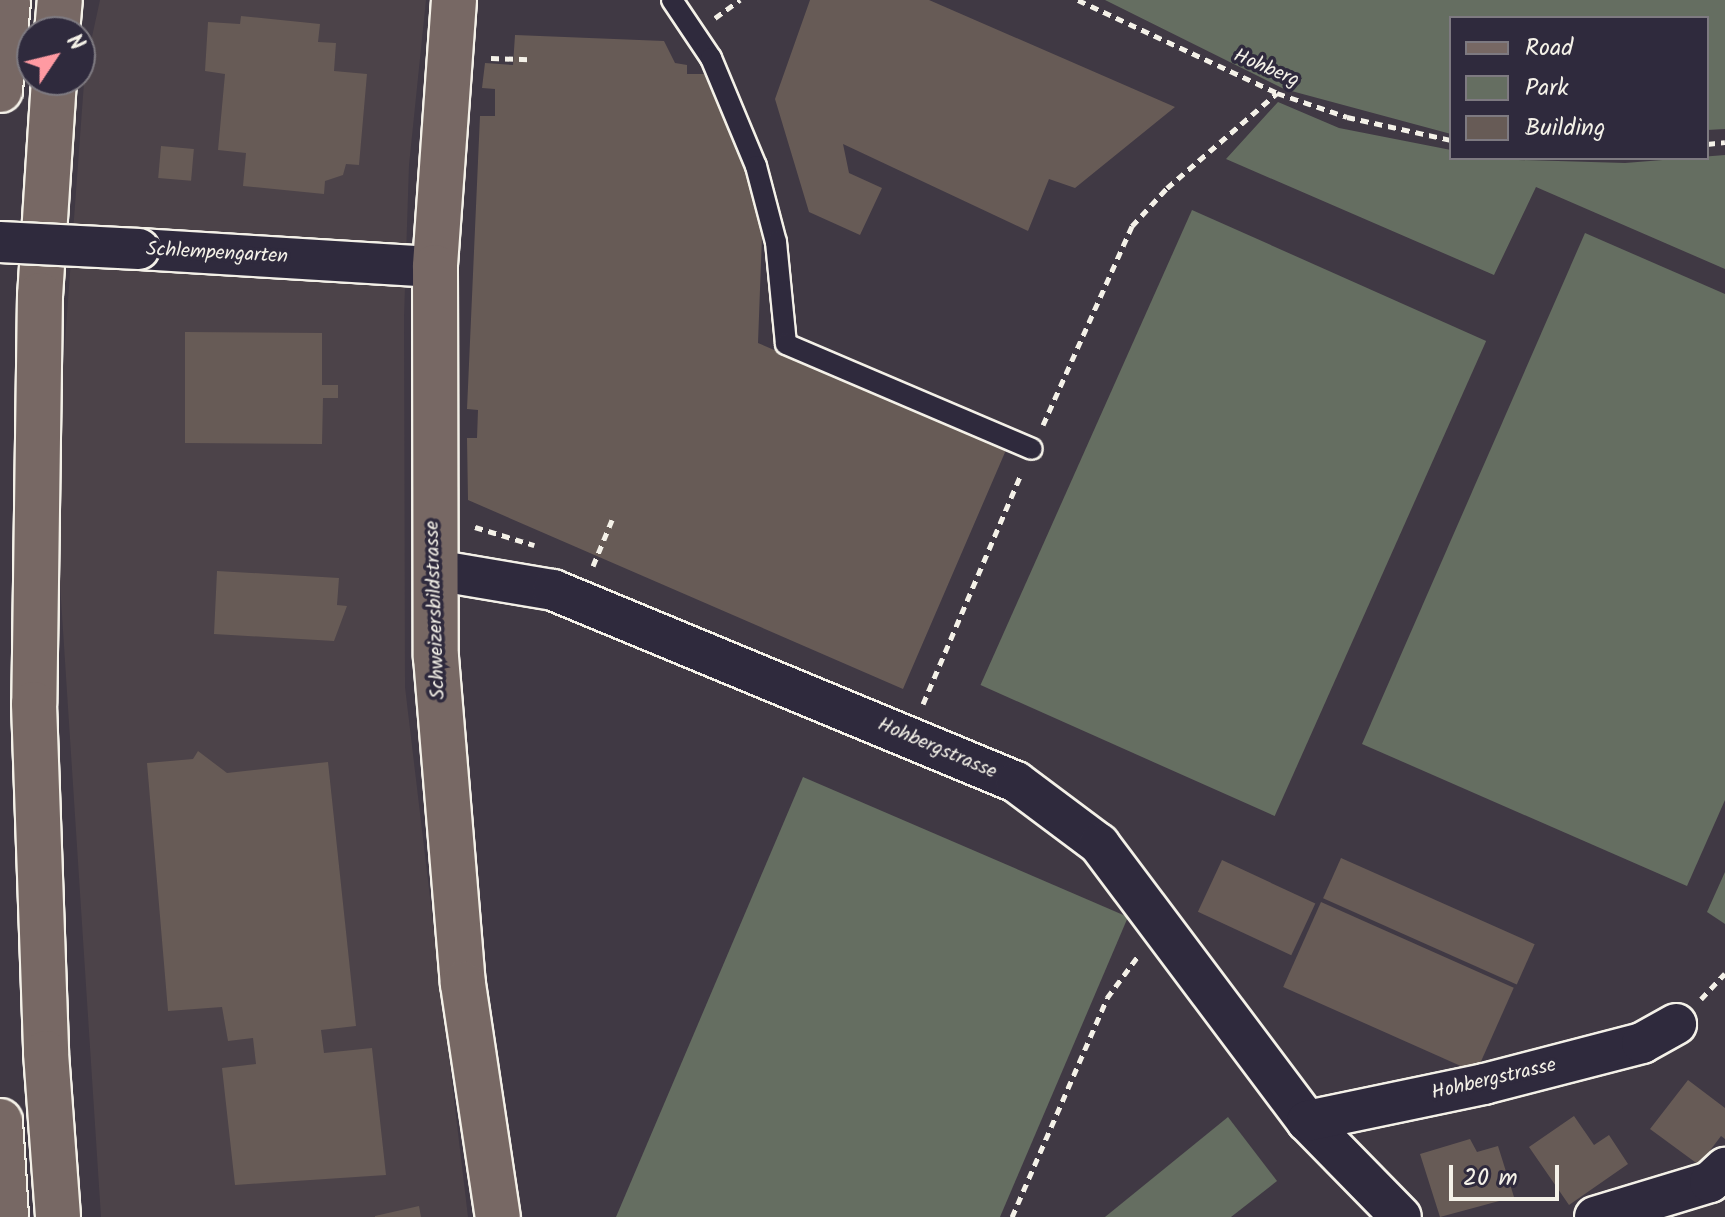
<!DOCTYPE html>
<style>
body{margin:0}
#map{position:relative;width:1725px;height:1217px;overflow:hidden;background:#403944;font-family:Kalam,sans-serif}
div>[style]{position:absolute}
.built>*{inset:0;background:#4c4349}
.green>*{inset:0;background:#656e61;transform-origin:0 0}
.building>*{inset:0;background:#675b56;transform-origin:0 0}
.path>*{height:5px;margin-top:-2.5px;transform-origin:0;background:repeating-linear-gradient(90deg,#f4f1e8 0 8px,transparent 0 14px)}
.roads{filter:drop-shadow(2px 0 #f4f1e8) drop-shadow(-2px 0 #f4f1e8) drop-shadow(0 2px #f4f1e8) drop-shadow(0 -2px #f4f1e8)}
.lane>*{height:20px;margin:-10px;padding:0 10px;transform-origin:10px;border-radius:10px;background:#2f2a3d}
.street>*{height:40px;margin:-20px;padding:0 20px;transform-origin:20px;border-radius:20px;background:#2f2a3d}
.primary>*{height:44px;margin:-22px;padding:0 22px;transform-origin:22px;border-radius:22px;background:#776864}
.highway>*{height:44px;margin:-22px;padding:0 22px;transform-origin:22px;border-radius:22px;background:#776864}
.bridges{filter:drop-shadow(2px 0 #f4f1e8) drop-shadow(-2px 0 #f4f1e8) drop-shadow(0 2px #f4f1e8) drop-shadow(0 -2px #f4f1e8)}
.street-bridge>*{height:40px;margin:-20px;padding:0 20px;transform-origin:20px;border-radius:20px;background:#2f2a3d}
span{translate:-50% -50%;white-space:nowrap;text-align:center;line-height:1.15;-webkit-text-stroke:7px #2f2a3d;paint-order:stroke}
.street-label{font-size:20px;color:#f4f1e8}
.legend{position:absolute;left:1449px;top:16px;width:260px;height:144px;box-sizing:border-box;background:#2f2a3d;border:2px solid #7e7a81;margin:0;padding:10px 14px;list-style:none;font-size:24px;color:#f4f1e8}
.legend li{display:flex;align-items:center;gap:16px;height:40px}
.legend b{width:40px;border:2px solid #7e7a81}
.north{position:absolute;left:16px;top:16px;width:80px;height:80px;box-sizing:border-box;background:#2f2a3d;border:2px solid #7e7a81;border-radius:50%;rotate:55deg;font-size:22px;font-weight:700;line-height:32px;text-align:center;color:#f4f1e8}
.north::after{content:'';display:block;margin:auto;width:28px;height:36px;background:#ff9aa2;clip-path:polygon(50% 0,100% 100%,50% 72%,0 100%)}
.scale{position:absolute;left:1449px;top:1165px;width:110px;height:36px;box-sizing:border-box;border:4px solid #f4f1e8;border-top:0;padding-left:10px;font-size:24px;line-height:28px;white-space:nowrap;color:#f4f1e8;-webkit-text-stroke:6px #2f2a3d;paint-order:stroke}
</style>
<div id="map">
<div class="built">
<i style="clip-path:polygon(100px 0,426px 0,409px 165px,404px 317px,405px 687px,468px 1217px,101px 1217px,54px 491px,85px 69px)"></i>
</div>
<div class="green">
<i style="clip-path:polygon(1105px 0,1725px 0,1725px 129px,1707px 130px,1707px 18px,1451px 18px,1451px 134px,1284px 89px)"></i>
<i style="clip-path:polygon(1278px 102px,1339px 128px,1451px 150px,1451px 158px,1625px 163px,1725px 155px,1725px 269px,1536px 187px,1494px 275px,1226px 159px)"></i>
<i style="left:1192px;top:210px;width:322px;height:520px;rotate:24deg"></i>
<i style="clip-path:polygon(1585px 233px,1725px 294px,1725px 800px,1687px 886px,1362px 744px)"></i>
<i style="clip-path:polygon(803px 777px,1128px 917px,1000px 1217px,616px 1217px)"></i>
<i style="clip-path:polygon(1725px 872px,1725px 924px,1707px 912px)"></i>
<i style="clip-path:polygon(1228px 1117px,1277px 1181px,1231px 1217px,1105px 1217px)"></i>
</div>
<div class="building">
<i style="clip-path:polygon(810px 0,929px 0,1175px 107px,1075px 188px,1049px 179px,1028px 231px,843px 144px,849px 173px,882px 188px,860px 235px,809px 212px,775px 99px)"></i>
<i style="clip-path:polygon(241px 16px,320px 24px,318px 42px,336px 43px,334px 71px,367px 74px,359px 165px,346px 164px,343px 175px,325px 181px,324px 194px,243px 186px,246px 153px,218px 150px,225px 74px,205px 71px,208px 22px,240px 24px)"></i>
<i style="clip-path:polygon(515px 35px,664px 41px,675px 63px,687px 65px,687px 74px,704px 74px,742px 157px,762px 236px,758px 343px,1006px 450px,903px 689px,468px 500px,467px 438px,477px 438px,478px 410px,467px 409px,480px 116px,495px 116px,495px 89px,482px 88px,485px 63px,513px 65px)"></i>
<i style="left:161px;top:146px;width:33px;height:32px;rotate:5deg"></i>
<i style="clip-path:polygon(185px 332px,322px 333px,322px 385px,338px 385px,338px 398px,323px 398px,322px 444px,185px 443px)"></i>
<i style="clip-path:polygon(217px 571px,339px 578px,337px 605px,347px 606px,334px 641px,214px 634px)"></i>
<i style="clip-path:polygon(198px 751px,227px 773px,328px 762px,356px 1026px,321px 1030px,324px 1053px,372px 1048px,386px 1175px,235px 1185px,222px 1068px,256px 1064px,253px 1038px,228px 1041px,222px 1007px,168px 1011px,147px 763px,193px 759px)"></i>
<i style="left:1341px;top:858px;width:212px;height:44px;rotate:24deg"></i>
<i style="left:1222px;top:860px;width:103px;height:57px;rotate:25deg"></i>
<i style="left:1321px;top:902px;width:211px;height:93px;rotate:24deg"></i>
<i style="clip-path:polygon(1688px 1080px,1725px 1108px,1725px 1139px,1721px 1136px,1699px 1165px,1650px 1129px)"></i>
<i style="clip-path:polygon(1574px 1116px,1594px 1145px,1609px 1135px,1628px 1164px,1569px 1205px,1529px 1147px)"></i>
<i style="clip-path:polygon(1470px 1139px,1477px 1152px,1498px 1146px,1514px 1197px,1440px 1217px,1420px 1154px)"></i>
<i style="clip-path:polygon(419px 1206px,421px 1217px,375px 1217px,375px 1216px)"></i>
</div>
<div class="path">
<i style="left:1078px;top:0;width:220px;rotate:25deg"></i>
<i style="left:1277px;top:93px;width:74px;rotate:18.9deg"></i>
<i style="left:1347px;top:117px;width:107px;rotate:12.5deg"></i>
<i style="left:715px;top:18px;width:31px;rotate:-36deg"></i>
<i style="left:491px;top:58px;width:38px;rotate:2deg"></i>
<i style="left:1707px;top:144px;width:18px;rotate:-6deg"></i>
<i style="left:1043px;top:425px;width:218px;rotate:-65.9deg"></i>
<i style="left:1132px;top:226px;width:52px;rotate:-47.4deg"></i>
<i style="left:1167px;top:188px;width:145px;rotate:-40.8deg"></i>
<i style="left:475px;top:527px;width:62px;rotate:17deg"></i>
<i style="left:593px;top:566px;width:50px;rotate:-67.6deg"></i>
<i style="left:923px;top:704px;width:250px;rotate:-66.9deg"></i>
<i style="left:1701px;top:999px;width:35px;rotate:-47deg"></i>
<i style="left:1012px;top:1217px;width:239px;rotate:-66.5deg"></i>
<i style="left:1107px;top:998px;width:52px;rotate:-53.6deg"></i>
</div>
<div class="roads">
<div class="lane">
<i style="left:672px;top:0;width:70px;rotate:56.1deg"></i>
<i style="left:711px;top:58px;width:117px;rotate:67.4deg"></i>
<i style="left:756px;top:166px;width:79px;rotate:75.3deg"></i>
<i style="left:776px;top:242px;width:102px;rotate:84.4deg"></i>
<i style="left:786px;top:344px;width:267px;rotate:23.1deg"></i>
</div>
<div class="street">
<i style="left:139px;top:249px;width:297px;rotate:3.5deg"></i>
<i style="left:435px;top:570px;width:120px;rotate:9.6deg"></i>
<i style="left:553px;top:590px;width:501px;rotate:22.52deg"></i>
<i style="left:1016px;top:782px;width:104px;rotate:36.8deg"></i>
<i style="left:1099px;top:844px;width:346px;rotate:53.1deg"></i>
<i style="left:1307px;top:1121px;width:134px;rotate:45.6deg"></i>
<i style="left:1307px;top:1121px;width:181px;rotate:-11.8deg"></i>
<i style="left:1484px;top:1084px;width:163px;rotate:-14.5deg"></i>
<i style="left:1642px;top:1043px;width:39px;rotate:-29deg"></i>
<i style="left:1595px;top:1217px;width:120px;rotate:-16.9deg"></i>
<i style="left:1710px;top:1182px;width:21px;rotate:-43deg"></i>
</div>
<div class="primary">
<i style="left:454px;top:0;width:268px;rotate:94.1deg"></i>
<i style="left:435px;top:267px;width:390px;rotate:89.9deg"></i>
<i style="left:436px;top:657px;width:328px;rotate:85.3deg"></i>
<i style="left:463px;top:984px;width:236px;rotate:81.5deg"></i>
</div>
<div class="highway">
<i style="left:57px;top:32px;width:32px;rotate:-85deg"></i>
<i style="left:54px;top:80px;width:215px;rotate:93.7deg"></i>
<i style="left:40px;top:295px;width:409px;rotate:90.8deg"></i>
<i style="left:34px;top:704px;width:349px;rotate:88deg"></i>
<i style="left:46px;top:1053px;width:164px;rotate:85.8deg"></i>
<i style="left:0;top:90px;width:90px;rotate:-84.9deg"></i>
<i style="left:0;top:1121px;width:96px;rotate:86.4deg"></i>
</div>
</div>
<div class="bridges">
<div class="street-bridge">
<i style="left:0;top:242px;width:139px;rotate:2.9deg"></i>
</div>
</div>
<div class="street-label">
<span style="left:1266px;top:69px;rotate:23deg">Hohberg</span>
<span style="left:217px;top:254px;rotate:3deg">Schlempengarten</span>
<span style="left:436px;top:610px;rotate:-92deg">Schweizersbildstrasse</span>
<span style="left:937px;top:749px;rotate:23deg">Hohbergstrasse</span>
<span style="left:1494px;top:1080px;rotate:-13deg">Hohbergstrasse</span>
</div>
<ul class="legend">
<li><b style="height:10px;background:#776864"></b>Road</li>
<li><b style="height:22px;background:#656e61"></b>Park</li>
<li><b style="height:22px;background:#675b56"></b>Building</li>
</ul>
<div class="north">N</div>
<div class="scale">20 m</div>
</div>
